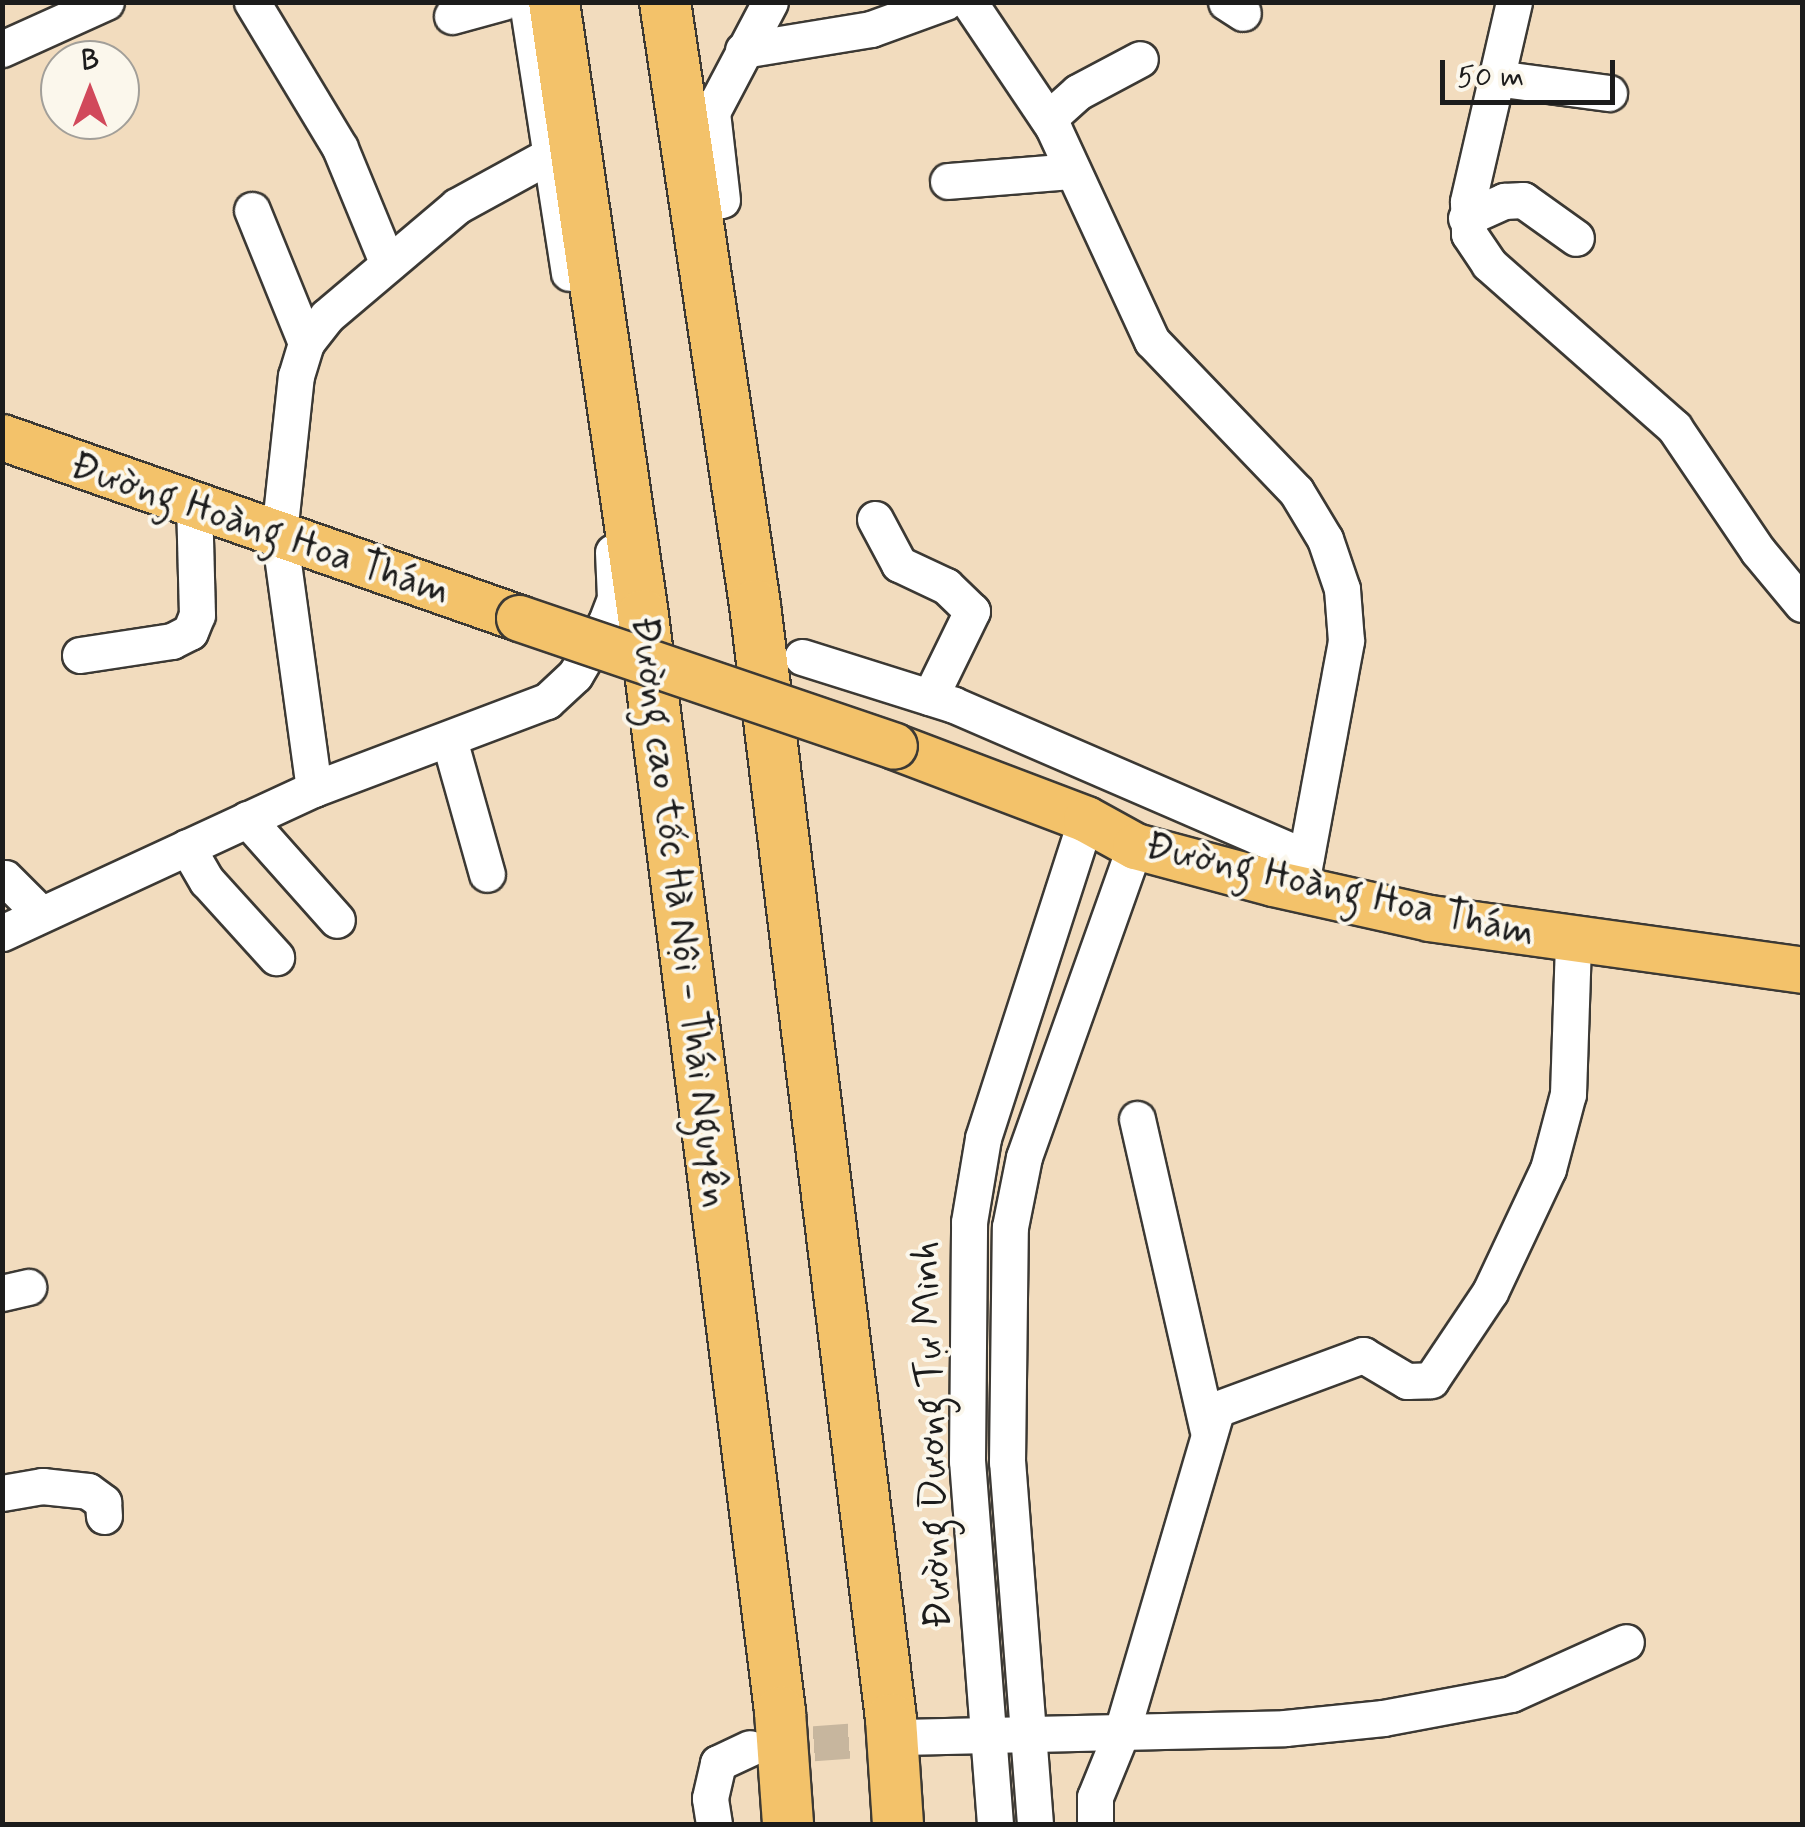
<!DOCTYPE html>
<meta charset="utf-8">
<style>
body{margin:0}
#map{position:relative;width:1805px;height:1827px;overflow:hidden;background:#f2dcbe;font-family:Mynerve,sans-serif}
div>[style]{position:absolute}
.minor-tunnel>*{height:35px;margin-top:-17.5px;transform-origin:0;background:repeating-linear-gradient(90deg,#c7b69e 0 35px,transparent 0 53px)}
.roads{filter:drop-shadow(2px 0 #3c3934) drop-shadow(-2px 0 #3c3934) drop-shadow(0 2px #3c3934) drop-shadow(0 -2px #3c3934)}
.minor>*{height:35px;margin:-17.5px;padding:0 17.5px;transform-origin:17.5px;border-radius:17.5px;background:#fff}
.major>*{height:45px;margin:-22.5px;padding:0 22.5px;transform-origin:22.5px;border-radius:22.5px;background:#f3c26a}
.highway>*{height:50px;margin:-25px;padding:0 25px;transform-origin:25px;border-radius:25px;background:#f3c26a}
.bridges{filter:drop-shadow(2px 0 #3c3934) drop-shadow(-2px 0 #3c3934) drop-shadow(0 2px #3c3934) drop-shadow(0 -2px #3c3934)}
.major-bridge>*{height:45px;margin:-22.5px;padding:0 22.5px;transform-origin:22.5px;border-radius:22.5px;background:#f3c26a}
span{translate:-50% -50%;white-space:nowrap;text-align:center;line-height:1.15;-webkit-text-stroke:8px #fbf7ec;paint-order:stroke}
.street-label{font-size:40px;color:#1c1c1c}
.frame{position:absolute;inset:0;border:5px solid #1c1c1c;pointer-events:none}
.north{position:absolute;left:40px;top:40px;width:100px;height:100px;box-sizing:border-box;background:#fbf7ec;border:2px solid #a29f99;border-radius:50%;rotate:0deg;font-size:28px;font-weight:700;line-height:40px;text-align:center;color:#1c1c1c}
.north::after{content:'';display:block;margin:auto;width:35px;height:45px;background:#d1495b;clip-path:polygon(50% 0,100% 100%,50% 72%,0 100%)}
.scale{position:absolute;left:1440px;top:60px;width:175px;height:45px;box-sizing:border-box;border:5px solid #1c1c1c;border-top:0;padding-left:12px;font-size:30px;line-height:35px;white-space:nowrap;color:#1c1c1c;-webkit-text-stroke:8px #fbf7ec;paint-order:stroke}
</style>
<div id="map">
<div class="minor-tunnel">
<i style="left:761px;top:1747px;width:140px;rotate:-4.1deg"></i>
</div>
<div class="roads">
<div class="minor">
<i style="left:252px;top:2px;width:170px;rotate:58.9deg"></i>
<i style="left:340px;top:148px;width:123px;rotate:67.6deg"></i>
<i style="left:527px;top:2px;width:274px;rotate:81.2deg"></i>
<i style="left:969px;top:2px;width:151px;rotate:56.1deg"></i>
<i style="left:1053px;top:127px;width:236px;rotate:65.2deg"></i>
<i style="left:1152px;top:341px;width:208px;rotate:46.2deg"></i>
<i style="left:1296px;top:491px;width:56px;rotate:58.9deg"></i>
<i style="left:1325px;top:539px;width:53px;rotate:71.2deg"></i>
<i style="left:1342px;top:589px;width:52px;rotate:85.6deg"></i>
<i style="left:1346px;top:641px;width:252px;rotate:100.5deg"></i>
<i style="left:1226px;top:2px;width:20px;rotate:33deg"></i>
<i style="left:1514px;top:2px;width:205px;rotate:103deg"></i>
<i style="left:1468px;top:202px;width:32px;rotate:88deg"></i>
<i style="left:1469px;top:234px;width:36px;rotate:56deg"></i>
<i style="left:1489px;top:264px;width:247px;rotate:41.4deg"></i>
<i style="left:1674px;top:427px;width:150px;rotate:55.9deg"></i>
<i style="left:1758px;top:551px;width:69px;rotate:50.3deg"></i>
<i style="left:452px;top:16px;width:53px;rotate:-15.4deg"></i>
<i style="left:2px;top:49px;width:114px;rotate:-24.3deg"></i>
<i style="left:743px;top:50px;width:130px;rotate:-9.3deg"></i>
<i style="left:871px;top:29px;width:79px;rotate:-20deg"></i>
<i style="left:1495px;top:78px;width:115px;rotate:7.5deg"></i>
<i style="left:1048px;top:119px;width:40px;rotate:-42deg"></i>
<i style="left:1078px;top:92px;width:70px;rotate:-28deg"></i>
<i style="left:948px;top:181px;width:124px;rotate:-4.6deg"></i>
<i style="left:722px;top:200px;width:89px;rotate:-96.5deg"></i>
<i style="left:712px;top:112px;width:124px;rotate:-62.2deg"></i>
<i style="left:252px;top:210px;width:144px;rotate:67.9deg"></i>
<i style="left:1466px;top:218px;width:42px;rotate:-24.1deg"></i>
<i style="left:1504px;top:201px;width:19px;rotate:-3deg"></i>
<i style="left:1523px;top:200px;width:65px;rotate:35.6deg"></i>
<i style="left:875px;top:519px;width:51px;rotate:61.9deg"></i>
<i style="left:899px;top:564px;width:52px;rotate:25.1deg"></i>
<i style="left:946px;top:586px;width:36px;rotate:44deg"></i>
<i style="left:972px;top:611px;width:96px;rotate:116deg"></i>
<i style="left:80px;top:655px;width:93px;rotate:-8.7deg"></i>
<i style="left:172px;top:641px;width:20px;rotate:-27deg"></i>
<i style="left:190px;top:632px;width:18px;rotate:-68deg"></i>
<i style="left:197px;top:615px;width:112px;rotate:-91.5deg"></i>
<i style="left:802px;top:657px;width:159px;rotate:17.5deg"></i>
<i style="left:954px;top:705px;width:383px;rotate:23.4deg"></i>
<i style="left:449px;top:739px;width:140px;rotate:74.3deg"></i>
<i style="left:314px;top:789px;width:257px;rotate:-97.8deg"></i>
<i style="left:279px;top:534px;width:159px;rotate:-83.9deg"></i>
<i style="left:296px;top:376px;width:34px;rotate:-73deg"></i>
<i style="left:306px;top:343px;width:34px;rotate:-52deg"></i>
<i style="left:327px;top:316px;width:170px;rotate:-40.2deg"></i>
<i style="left:457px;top:206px;width:106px;rotate:-28.7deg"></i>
<i style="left:247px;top:819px;width:135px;rotate:48.3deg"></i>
<i style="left:187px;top:847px;width:39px;rotate:60deg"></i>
<i style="left:207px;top:881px;width:103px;rotate:47.8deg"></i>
<i style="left:5px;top:878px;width:51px;rotate:45deg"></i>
<i style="left:2px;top:933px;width:344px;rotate:-24.8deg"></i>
<i style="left:314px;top:789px;width:249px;rotate:-20.7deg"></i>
<i style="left:547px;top:701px;width:38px;rotate:-43deg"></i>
<i style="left:575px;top:675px;width:61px;rotate:-59.7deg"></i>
<i style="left:606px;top:622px;width:26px;rotate:-69deg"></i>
<i style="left:615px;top:598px;width:46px;rotate:-92.5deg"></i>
<i style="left:1137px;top:1119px;width:317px;rotate:77.2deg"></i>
<i style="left:2px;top:1293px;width:27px;rotate:-13deg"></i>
<i style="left:2px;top:1493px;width:41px;rotate:-9.9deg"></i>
<i style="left:42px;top:1486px;width:46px;rotate:6.2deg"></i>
<i style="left:88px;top:1491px;width:19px;rotate:36deg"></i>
<i style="left:103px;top:1502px;width:14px;rotate:86deg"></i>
<i style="left:901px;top:1737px;width:384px;rotate:-1.3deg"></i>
<i style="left:1285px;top:1728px;width:99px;rotate:-5.8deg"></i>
<i style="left:1383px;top:1718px;width:130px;rotate:-10.6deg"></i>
<i style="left:1511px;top:1694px;width:126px;rotate:-24.3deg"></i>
<i style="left:714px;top:1824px;width:26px;rotate:-99deg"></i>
<i style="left:710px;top:1798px;width:36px;rotate:-77deg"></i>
<i style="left:718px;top:1763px;width:35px;rotate:-25deg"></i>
<i style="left:995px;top:1824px;width:364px;rotate:-94.4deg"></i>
<i style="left:967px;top:1461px;width:239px;rotate:-89.5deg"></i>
<i style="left:969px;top:1222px;width:85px;rotate:-80.5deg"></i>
<i style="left:983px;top:1138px;width:335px;rotate:-72.1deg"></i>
<i style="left:1035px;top:1824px;width:363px;rotate:-94.4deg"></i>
<i style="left:1007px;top:1462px;width:235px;rotate:-89.3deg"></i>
<i style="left:1010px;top:1227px;width:71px;rotate:-78.7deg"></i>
<i style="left:1024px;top:1157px;width:330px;rotate:-70.4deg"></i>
<i style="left:1095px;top:1824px;width:27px;rotate:-90deg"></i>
<i style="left:1095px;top:1797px;width:71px;rotate:-67.8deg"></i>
<i style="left:1122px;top:1731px;width:336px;rotate:-73.6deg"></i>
<i style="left:1217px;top:1409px;width:156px;rotate:-20.3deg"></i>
<i style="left:1363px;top:1355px;width:51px;rotate:30.6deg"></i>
<i style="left:1407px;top:1381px;width:24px;rotate:-2deg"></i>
<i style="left:1431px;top:1380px;width:106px;rotate:-56.2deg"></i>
<i style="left:1490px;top:1292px;width:136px;rotate:-64.8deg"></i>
<i style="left:1548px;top:1169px;width:78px;rotate:-75.1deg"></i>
<i style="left:1568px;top:1094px;width:153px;rotate:-88.1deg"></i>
</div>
<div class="major">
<i style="left:2px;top:437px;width:548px;rotate:19.29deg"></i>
<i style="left:894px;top:746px;width:205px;rotate:20.8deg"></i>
<i style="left:1086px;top:819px;width:56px;rotate:28.9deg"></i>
<i style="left:1135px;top:846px;width:143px;rotate:15deg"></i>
<i style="left:1273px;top:883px;width:160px;rotate:12.6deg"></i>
<i style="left:1429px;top:918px;width:377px;rotate:7.9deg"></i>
</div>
<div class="highway">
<i style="left:554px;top:2px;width:619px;rotate:81.74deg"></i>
<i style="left:643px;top:615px;width:1106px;rotate:82.88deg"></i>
<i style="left:780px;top:1712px;width:112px;rotate:85.9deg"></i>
<i style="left:665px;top:2px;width:610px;rotate:81.51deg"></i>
<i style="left:755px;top:605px;width:1122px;rotate:83.04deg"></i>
<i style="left:891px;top:1719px;width:105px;rotate:86.2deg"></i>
</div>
</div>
<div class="bridges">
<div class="major-bridge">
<i style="left:519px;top:618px;width:396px;rotate:18.8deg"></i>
</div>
</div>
<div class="street-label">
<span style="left:260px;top:529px;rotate:19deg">Đường Hoàng Hoa Thám</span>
<span style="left:1340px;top:890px;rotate:13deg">Đường Hoàng Hoa Thám</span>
<span style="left:680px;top:912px;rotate:83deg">Đường cao tốc Hà Nội - Thái Nguyên</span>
<span style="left:932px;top:1435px;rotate:-92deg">Đường Dương Tự Minh</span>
</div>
<div class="frame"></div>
<div class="north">B</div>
<div class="scale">50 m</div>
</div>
